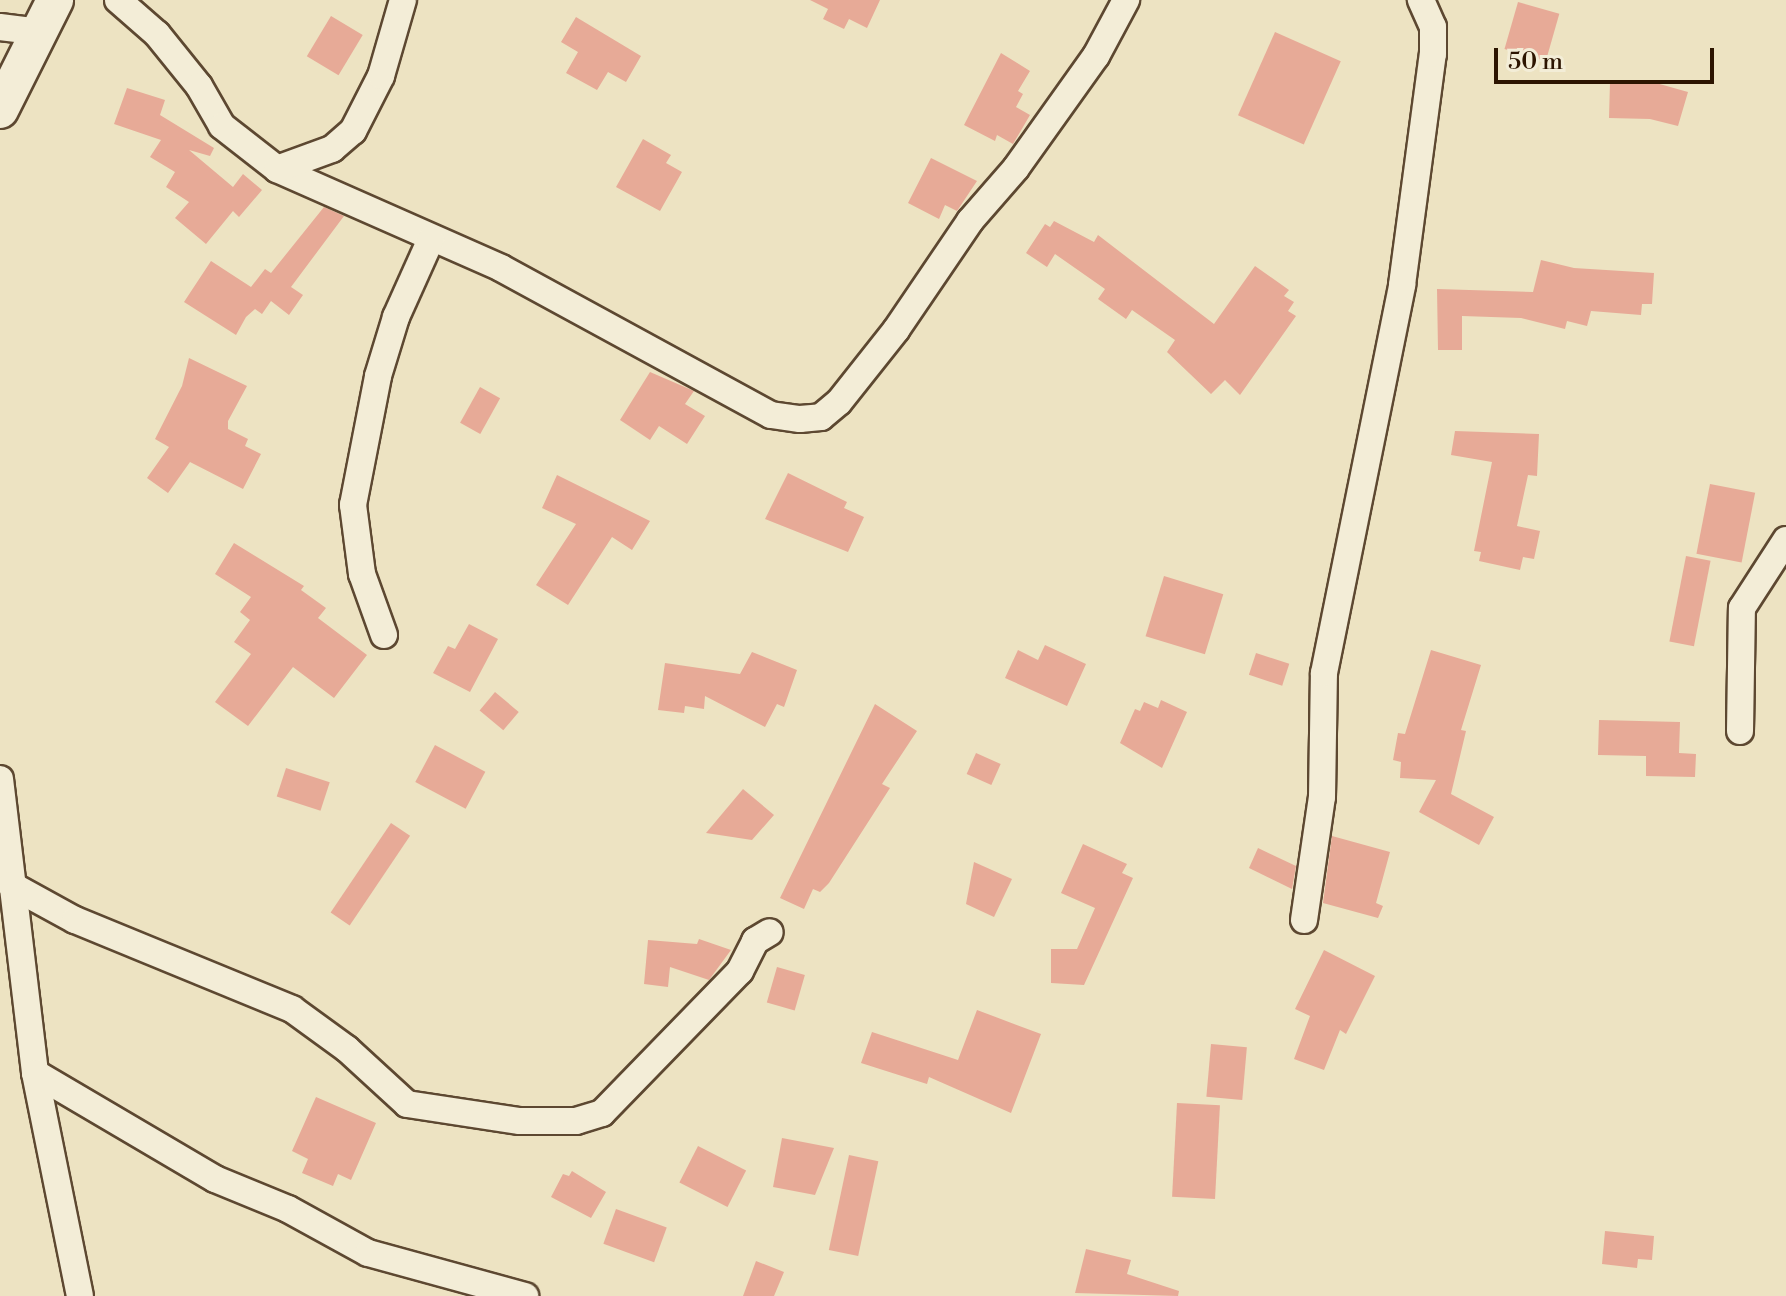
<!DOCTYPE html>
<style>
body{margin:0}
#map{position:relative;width:1786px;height:1296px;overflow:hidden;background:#ede3c2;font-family:"Libre Bodoni",serif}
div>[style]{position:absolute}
.building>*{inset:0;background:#e7aa97;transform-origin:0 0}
.roads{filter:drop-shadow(2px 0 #5d4831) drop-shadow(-2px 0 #5d4831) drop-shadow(0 2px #5d4831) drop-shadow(0 -2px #5d4831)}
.minor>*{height:26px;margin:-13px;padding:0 13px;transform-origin:13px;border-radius:13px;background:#f3edd7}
.secondary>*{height:36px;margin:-18px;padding:0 18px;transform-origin:18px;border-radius:18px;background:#f3edd7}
span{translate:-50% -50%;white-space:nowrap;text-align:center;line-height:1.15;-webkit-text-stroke:6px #f3edd7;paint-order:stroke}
.scale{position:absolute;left:1494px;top:48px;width:220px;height:36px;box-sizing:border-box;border:4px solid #2d1501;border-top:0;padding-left:10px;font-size:24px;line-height:28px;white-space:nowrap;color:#2d1501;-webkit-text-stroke:6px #f3edd7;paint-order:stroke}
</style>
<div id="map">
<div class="building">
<i style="clip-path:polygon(810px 0,880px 0,867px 28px,849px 19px,844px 29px,823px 19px,828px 9px)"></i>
<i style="left:1518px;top:2px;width:43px;height:49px;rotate:16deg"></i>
<i style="left:331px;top:16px;width:37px;height:47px;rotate:31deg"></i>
<i style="clip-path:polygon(576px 17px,641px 56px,626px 82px,608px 72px,597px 90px,566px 73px,578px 52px,561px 42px)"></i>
<i style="left:1275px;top:32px;width:72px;height:91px;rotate:24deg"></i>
<i style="clip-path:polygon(1001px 53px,1030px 71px,1018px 91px,1023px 94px,1016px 107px,1030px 115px,1013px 144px,997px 135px,995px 141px,964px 125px)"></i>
<i style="clip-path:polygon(1610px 82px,1656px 83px,1688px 92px,1678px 126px,1650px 119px,1609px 118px)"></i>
<i style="clip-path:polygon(127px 88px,165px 100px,160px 115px,214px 148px,210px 156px,189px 150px,233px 187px,243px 174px,262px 190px,239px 217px,233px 211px,206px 244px,175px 218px,189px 202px,166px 187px,175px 172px,150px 157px,161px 140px,114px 124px)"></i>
<i style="clip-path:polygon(643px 139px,671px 155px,666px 163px,682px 172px,660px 211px,616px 187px)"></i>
<i style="clip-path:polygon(931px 158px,977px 181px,957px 211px,945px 205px,939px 219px,908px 203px)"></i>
<i style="clip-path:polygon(324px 207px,344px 216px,291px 287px,303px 295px,289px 315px,271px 301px,262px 314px,255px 309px,246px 317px,236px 335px,184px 302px,211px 261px,251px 287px,265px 269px,271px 273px)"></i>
<i style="clip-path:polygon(1054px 221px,1094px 242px,1098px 235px,1214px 324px,1255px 266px,1289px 290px,1284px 296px,1294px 302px,1288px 311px,1296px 316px,1240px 395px,1225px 380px,1211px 394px,1167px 352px,1175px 340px,1132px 310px,1126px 319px,1098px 299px,1105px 289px,1055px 254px,1047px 267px,1026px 253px,1045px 224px,1050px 227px)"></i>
<i style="clip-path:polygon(1541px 260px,1574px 268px,1654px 273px,1652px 304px,1642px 304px,1641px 315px,1591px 311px,1587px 326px,1567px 321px,1565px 329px,1521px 318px,1462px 316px,1462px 350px,1438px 350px,1437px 289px,1533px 292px)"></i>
<i style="clip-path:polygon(189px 358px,247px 386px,228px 421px,228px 429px,248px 439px,245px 446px,261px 454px,243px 489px,190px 462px,168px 493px,147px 478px,169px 447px,155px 439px,182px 386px)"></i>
<i style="clip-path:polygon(650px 372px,694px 391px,685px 404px,705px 416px,687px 444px,659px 426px,650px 440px,620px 420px)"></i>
<i style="left:480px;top:387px;width:23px;height:41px;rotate:29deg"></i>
<i style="clip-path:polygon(1455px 431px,1539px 434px,1537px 476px,1528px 475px,1517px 526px,1540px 531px,1534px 559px,1523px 557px,1520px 570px,1479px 561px,1481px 552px,1474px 551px,1492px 462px,1451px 455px)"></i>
<i style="clip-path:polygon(788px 473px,847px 502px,844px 508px,864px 517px,848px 552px,765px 519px)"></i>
<i style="clip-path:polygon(557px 475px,650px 521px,632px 550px,612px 537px,568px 605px,536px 585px,576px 524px,542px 508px)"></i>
<i style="left:1710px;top:484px;width:46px;height:71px;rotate:11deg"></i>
<i style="clip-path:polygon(234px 543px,304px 586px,301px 590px,326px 608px,318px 618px,367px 655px,334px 698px,293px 667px,248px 726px,215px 702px,251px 654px,234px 642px,250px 620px,240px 612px,251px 597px,215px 574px)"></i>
<i style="left:1686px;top:556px;width:25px;height:87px;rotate:11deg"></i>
<i style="left:1164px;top:576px;width:62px;height:63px;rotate:17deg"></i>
<i style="clip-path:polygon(469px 624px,498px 639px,470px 692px,433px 673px,448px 646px,455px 649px)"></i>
<i style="clip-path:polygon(1045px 645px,1086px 664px,1067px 706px,1005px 678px,1018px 650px,1038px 660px)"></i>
<i style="clip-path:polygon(1431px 650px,1481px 665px,1461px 730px,1466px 731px,1451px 794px,1494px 817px,1479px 845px,1419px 812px,1436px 780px,1400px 778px,1401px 762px,1393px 760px,1398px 733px,1405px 734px)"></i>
<i style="clip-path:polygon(752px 652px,797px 670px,784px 707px,777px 704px,765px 727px,705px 696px,704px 709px,685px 706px,684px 713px,658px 710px,665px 663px,740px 674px)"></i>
<i style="left:1256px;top:653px;width:35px;height:23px;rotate:18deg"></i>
<i style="left:495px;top:692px;width:31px;height:24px;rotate:40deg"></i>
<i style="clip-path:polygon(1161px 700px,1187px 712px,1162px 768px,1120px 743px,1135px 709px,1140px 711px,1144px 702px,1158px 708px)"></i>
<i style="clip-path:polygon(875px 704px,917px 731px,882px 784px,890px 788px,829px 883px,820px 892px,813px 889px,804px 909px,780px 898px)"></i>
<i style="clip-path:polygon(1599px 720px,1680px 722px,1679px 753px,1696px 754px,1695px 777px,1646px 776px,1646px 756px,1598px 755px)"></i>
<i style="left:435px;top:745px;width:57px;height:42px;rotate:28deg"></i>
<i style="left:976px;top:753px;width:27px;height:23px;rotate:24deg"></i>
<i style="left:286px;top:768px;width:46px;height:30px;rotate:18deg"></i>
<i style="clip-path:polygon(743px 789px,774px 815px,752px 840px,706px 833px)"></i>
<i style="left:391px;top:823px;width:23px;height:108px;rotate:34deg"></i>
<i style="clip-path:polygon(1332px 836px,1390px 852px,1376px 903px,1383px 906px,1378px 918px,1323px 903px)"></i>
<i style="clip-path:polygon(1083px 844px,1127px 864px,1122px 873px,1133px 878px,1084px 985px,1051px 983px,1051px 949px,1077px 949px,1095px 908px,1061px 893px)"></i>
<i style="clip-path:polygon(1258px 848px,1296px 866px,1292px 889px,1249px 868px)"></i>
<i style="clip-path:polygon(974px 862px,1012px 879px,994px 917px,966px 904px)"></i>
<i style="clip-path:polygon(699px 939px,731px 950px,709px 980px,670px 967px,668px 987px,644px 984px,648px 940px,697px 944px)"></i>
<i style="clip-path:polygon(1324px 950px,1375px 976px,1346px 1034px,1340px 1030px,1324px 1070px,1294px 1059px,1310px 1016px,1295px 1009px)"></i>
<i style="left:777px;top:967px;width:29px;height:37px;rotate:16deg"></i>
<i style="clip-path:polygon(977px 1010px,1041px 1034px,1011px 1113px,929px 1077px,927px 1084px,861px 1063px,872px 1032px,958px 1060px)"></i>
<i style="left:1211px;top:1044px;width:36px;height:53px;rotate:5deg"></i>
<i style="clip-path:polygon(316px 1097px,376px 1123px,351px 1180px,338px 1174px,333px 1186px,302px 1173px,308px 1159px,292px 1151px)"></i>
<i style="left:1177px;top:1103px;width:43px;height:94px;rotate:3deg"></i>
<i style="clip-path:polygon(782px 1138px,834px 1148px,815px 1195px,773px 1187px)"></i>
<i style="left:698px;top:1146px;width:54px;height:41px;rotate:27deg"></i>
<i style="left:849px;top:1155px;width:30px;height:97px;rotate:12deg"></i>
<i style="clip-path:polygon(572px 1171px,606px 1192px,591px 1218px,551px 1197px,563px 1174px,569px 1176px)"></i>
<i style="left:616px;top:1209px;width:54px;height:37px;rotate:20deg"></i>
<i style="clip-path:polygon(1605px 1231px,1654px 1236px,1652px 1260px,1638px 1259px,1637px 1268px,1602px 1264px)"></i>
<i style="clip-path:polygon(1086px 1249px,1131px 1260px,1127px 1274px,1179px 1291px,1178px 1296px,1075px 1293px)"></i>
<i style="clip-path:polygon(756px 1261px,784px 1272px,774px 1296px,743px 1296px)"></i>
</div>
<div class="roads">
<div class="minor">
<i style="left:118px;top:0;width:52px;rotate:41.1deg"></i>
<i style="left:157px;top:34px;width:67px;rotate:51.1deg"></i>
<i style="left:199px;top:86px;width:46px;rotate:60.1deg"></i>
<i style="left:222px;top:126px;width:70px;rotate:38deg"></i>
<i style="left:277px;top:169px;width:245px;rotate:23.8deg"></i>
<i style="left:501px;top:268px;width:307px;rotate:28.6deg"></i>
<i style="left:771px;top:415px;width:29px;rotate:8deg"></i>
<i style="left:800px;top:419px;width:21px;rotate:-5deg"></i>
<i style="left:821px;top:417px;width:23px;rotate:-40deg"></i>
<i style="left:839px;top:402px;width:92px;rotate:-51.6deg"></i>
<i style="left:896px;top:330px;width:132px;rotate:-55.8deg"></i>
<i style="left:970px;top:221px;width:70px;rotate:-49deg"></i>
<i style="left:1016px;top:168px;width:138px;rotate:-54.5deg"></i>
<i style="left:1096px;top:56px;width:64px;rotate:-61.8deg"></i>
<i style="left:0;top:27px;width:40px;rotate:7.1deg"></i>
<i style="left:277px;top:169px;width:59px;rotate:-20deg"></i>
<i style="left:332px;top:149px;width:28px;rotate:-41deg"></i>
<i style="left:353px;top:131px;width:62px;rotate:-63deg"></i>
<i style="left:381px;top:76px;width:79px;rotate:-73.9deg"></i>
<i style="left:384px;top:635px;width:65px;rotate:-109.8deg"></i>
<i style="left:362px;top:574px;width:70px;rotate:-97.4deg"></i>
<i style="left:353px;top:505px;width:131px;rotate:-79deg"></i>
<i style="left:378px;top:376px;width:62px;rotate:-73deg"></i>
<i style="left:396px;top:317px;width:85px;rotate:-65.8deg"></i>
<i style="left:1740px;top:731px;width:123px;rotate:-89.1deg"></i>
<i style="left:1742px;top:608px;width:81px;rotate:-57.1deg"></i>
<i style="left:0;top:779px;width:296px;rotate:83.2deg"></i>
<i style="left:35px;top:1073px;width:227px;rotate:78.6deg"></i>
<i style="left:11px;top:885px;width:73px;rotate:28.7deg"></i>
<i style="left:75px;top:920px;width:235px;rotate:22.3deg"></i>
<i style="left:292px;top:1009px;width:68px;rotate:36deg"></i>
<i style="left:347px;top:1049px;width:81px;rotate:42.5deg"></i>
<i style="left:407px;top:1104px;width:114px;rotate:8.6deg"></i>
<i style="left:520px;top:1121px;width:56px"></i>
<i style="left:576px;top:1121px;width:27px;rotate:-17deg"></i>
<i style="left:602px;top:1113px;width:198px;rotate:-45.8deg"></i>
<i style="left:740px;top:971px;width:34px;rotate:-63deg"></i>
<i style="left:755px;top:941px;width:17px;rotate:-31deg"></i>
<i style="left:1304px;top:920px;width:124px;rotate:-81.7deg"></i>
<i style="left:1322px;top:797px;width:124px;rotate:-89.1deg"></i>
<i style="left:1324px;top:673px;width:396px;rotate:-78.6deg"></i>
<i style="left:1402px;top:285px;width:233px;rotate:-82.4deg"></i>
<i style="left:1433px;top:54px;width:27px;rotate:-90deg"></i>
<i style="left:1433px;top:27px;width:30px;rotate:-114deg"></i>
<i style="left:35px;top:1073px;width:209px;rotate:30.5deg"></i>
<i style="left:215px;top:1179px;width:79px;rotate:22.3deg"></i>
<i style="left:288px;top:1209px;width:91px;rotate:28.8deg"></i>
<i style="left:368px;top:1253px;width:163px;rotate:15.3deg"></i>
</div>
<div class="secondary">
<i style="left:0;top:110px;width:123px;rotate:-63.4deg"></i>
</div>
</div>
<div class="scale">50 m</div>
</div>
